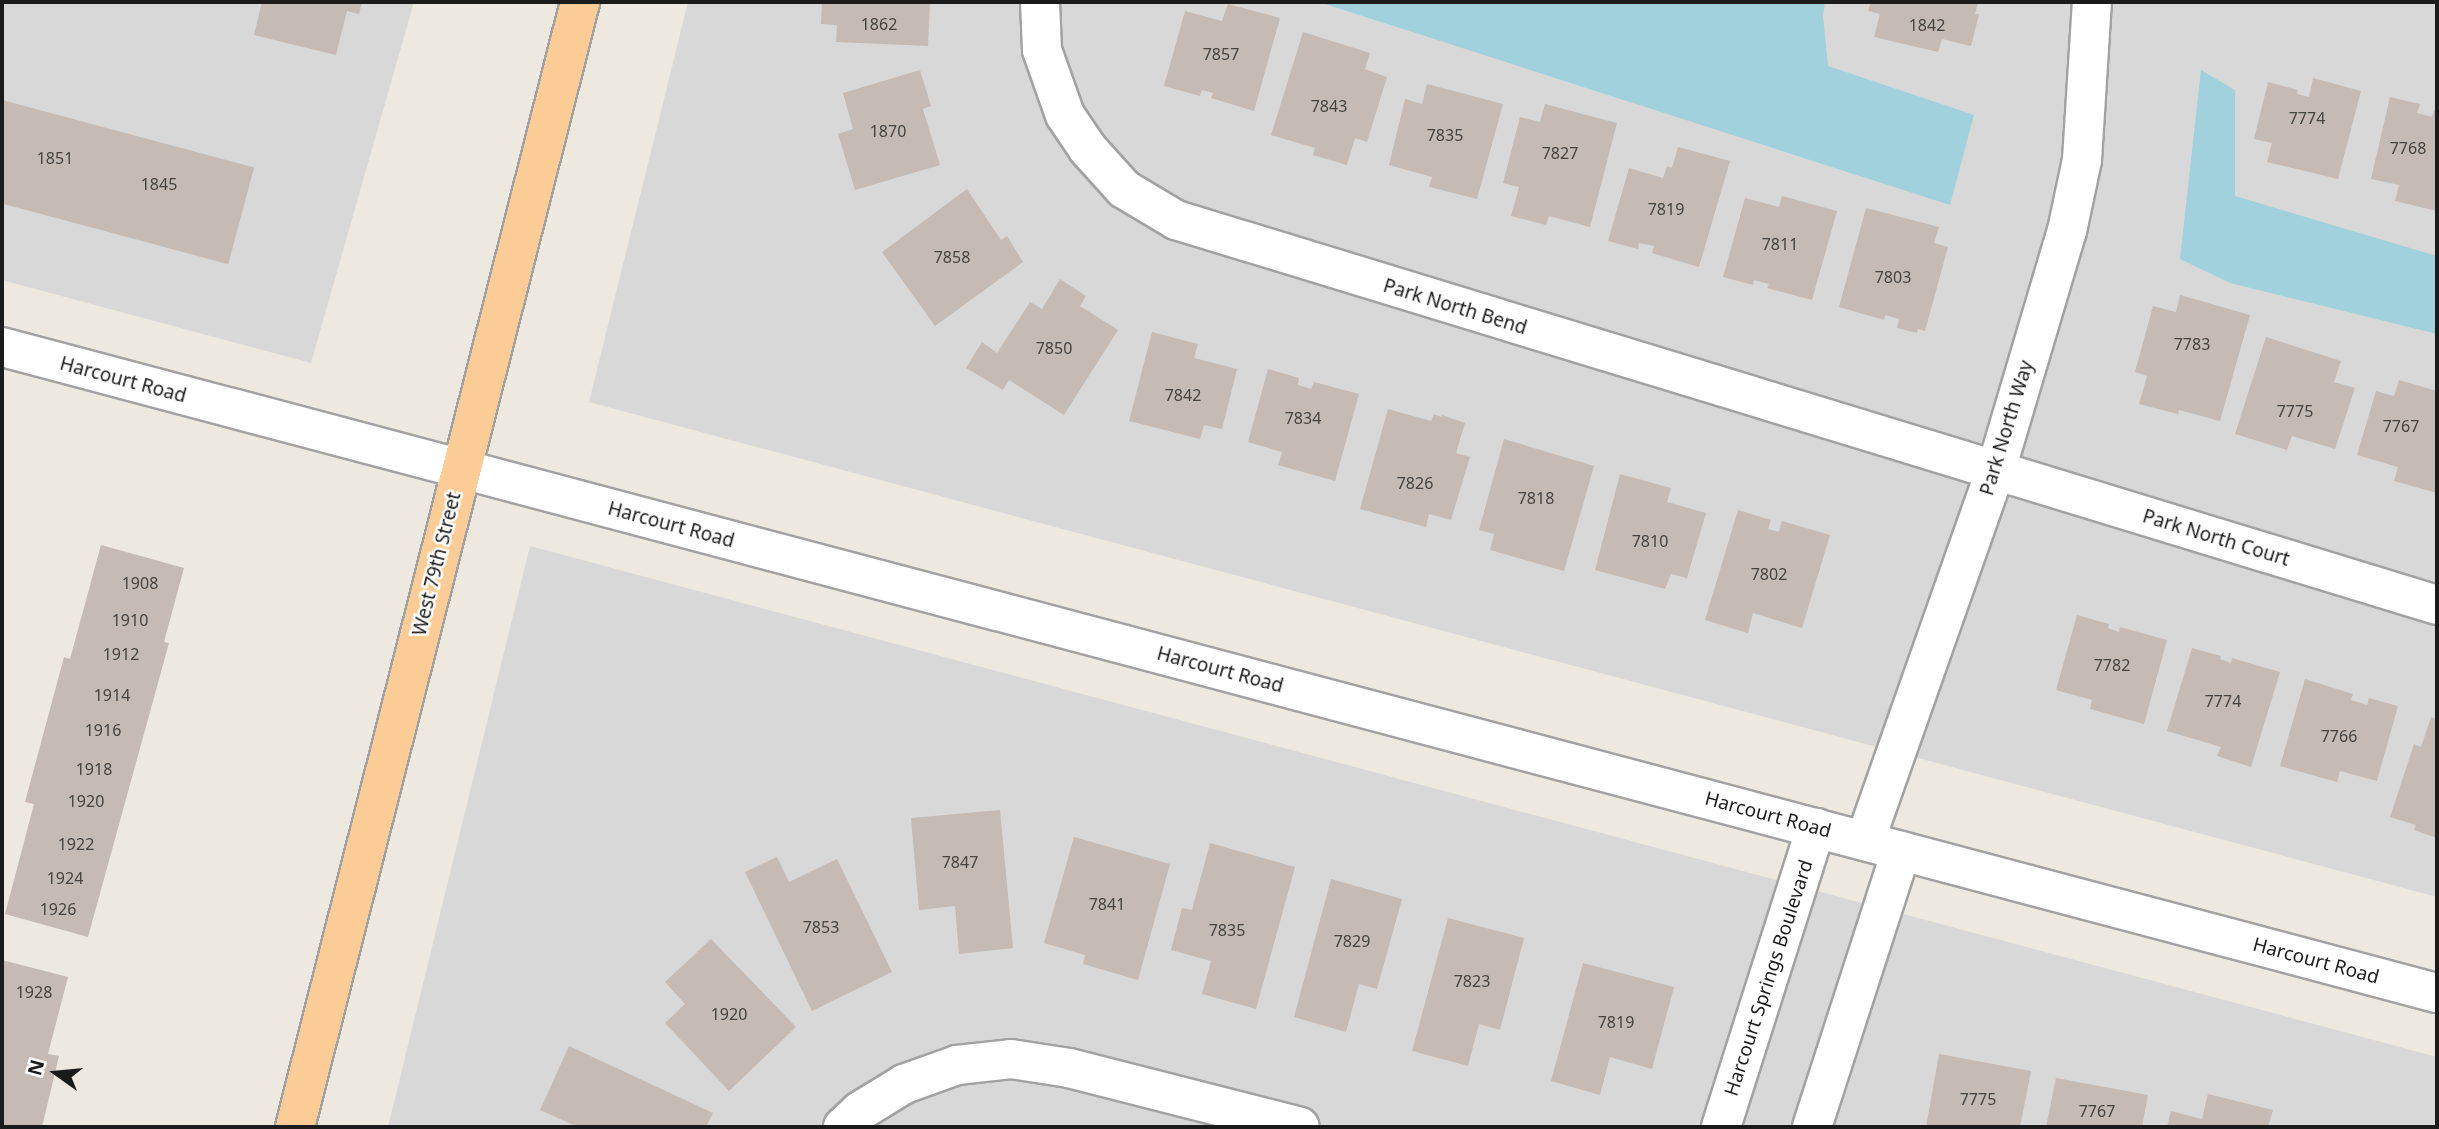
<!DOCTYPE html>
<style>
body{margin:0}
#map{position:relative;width:2439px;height:1129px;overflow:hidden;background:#ede8e0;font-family:"Noto Sans",sans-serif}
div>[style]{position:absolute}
.residential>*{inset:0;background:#d9d8d8}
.water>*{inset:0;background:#a0d1dc}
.building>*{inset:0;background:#c5bab4;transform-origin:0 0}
.roads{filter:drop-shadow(2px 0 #a2a2a2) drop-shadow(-2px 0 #a2a2a2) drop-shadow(0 2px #a2a2a2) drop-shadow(0 -2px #a2a2a2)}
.minor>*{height:38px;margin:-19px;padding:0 19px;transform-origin:19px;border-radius:19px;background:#fff}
.major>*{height:38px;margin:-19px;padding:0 19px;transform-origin:19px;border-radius:19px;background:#fccc96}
span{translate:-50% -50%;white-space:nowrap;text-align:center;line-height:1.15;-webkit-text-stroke:5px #fff;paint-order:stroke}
.number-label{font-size:16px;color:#464341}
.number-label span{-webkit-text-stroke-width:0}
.street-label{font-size:19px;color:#1b1b1b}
.frame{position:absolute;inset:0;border:4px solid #1b1b1b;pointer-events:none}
.north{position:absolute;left:21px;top:1038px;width:70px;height:70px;-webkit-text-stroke:5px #fff;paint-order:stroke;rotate:285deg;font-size:19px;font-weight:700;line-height:28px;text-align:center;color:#1b1b1b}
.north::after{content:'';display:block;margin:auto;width:24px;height:32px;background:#1b1b1b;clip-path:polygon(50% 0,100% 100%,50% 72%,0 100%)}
</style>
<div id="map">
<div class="residential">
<i style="clip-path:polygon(2px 2px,414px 2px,311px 363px,2px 280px)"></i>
<i style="clip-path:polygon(688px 2px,2437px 2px,2437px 897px,589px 402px)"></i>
<i style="clip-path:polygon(530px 546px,2437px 1057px,2437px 1127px,388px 1127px)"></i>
</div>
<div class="water">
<i style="clip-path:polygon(1319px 2px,1825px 2px,1823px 16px,1828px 66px,1974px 115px,1950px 205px)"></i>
<i style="clip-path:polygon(2201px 70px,2235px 90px,2235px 196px,2437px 256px,2437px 334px,2230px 283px,2180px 259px)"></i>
</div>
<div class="building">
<i style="clip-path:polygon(262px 2px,362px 2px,359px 14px,347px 11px,336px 55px,254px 35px)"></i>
<i style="clip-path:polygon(822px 2px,930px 2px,928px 46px,836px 42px,837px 25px,821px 24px)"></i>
<i style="clip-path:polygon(1871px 2px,1978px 2px,1975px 14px,1979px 14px,1971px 46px,1942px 39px,1938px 52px,1874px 37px,1880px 14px,1868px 11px)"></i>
<i style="clip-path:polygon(1228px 4px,1280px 18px,1254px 111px,1211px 98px,1213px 93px,1202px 90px,1200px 96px,1164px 86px,1185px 11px,1222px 21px)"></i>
<i style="clip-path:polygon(1303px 32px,1370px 53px,1365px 69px,1387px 77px,1367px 142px,1355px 138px,1347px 165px,1313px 155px,1315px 148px,1271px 135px)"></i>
<i style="clip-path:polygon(920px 70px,931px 106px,923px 109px,940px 165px,855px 190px,838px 134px,853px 129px,843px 93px)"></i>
<i style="clip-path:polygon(2313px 78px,2361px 91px,2338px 179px,2267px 162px,2272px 143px,2254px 139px,2268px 82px,2298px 90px,2297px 94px,2309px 97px)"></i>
<i style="clip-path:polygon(1427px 84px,1503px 104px,1477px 199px,1429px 187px,1432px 177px,1389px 165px,1405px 99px,1422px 104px)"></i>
<i style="clip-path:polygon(2390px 97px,2420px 104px,2417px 113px,2432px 117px,2434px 110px,2437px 111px,2437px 211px,2395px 201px,2399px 185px,2371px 179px)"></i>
<i style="left:2px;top:100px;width:261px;height:100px;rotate:15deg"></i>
<i style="clip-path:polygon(1545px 104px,1617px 123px,1590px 227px,1549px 216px,1546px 225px,1511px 216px,1519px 187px,1503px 183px,1520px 117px,1540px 122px)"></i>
<i style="clip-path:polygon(1678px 147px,1730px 161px,1699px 267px,1652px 253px,1654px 246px,1639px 243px,1638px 249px,1608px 241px,1629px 168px,1663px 178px,1667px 166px,1672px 168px)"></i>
<i style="clip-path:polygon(967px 189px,1001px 240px,1007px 236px,1023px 262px,935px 326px,882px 252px)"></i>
<i style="clip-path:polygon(1782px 196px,1837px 211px,1812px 300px,1767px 288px,1769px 284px,1754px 280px,1753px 285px,1723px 277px,1745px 198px,1779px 207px)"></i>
<i style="clip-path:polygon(1866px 208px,1939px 227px,1934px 243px,1948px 247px,1925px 331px,1918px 329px,1917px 333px,1897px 328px,1899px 319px,1885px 315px,1884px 320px,1839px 307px)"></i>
<i style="clip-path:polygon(1060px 279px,1086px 296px,1080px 306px,1118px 330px,1064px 415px,1009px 380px,1003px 390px,966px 368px,982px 342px,997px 353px,1030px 302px,1042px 309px)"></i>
<i style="clip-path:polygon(2180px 295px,2250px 315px,2220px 421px,2179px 410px,2178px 414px,2139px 404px,2147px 376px,2135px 372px,2153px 306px,2176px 312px)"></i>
<i style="clip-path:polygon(1152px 332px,1198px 344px,1194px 358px,1237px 369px,1222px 429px,1204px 425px,1200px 439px,1129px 421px)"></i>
<i style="clip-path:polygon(2266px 337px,2341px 361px,2334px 382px,2355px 388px,2335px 449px,2292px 436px,2287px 450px,2235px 434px)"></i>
<i style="clip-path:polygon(1268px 369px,1299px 378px,1298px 385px,1311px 389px,1314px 382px,1359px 394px,1335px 481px,1278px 465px,1282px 452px,1248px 442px)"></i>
<i style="clip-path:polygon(2399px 380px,2437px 391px,2437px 493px,2394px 481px,2398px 467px,2357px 455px,2376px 391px,2394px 396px)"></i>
<i style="clip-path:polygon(1388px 409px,1431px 421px,1434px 414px,1442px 417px,1442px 415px,1465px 423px,1456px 453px,1470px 457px,1451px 520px,1429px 514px,1426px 527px,1360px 509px)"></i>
<i style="clip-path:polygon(1504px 439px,1594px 466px,1564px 571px,1490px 550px,1494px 534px,1479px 530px)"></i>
<i style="clip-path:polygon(1620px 474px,1671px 488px,1667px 502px,1706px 513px,1687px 578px,1671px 574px,1665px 589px,1595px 570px)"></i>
<i style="clip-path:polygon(1738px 510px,1771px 520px,1768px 529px,1779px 532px,1782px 521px,1830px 535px,1802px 628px,1753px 613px,1748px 633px,1705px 620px)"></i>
<i style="clip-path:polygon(101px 545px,184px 568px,164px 642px,169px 643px,88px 937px,5px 914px,34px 804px,25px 802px,64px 657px,70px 659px)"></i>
<i style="clip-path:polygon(2077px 615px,2109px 624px,2108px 628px,2119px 632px,2120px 627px,2167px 640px,2144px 724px,2090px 709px,2092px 700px,2056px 690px)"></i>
<i style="clip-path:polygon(2192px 648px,2221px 656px,2220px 659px,2231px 663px,2232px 658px,2280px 672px,2251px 767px,2217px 756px,2221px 747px,2167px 731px)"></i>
<i style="clip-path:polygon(2305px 679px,2353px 694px,2351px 700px,2367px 705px,2369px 698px,2398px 706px,2377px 781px,2340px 771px,2337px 782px,2280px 766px)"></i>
<i style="clip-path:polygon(2431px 717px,2437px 719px,2437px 838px,2414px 830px,2416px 825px,2390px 817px,2414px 744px,2421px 747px)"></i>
<i style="clip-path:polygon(1000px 810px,1013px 948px,959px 954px,955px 906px,919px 910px,911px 818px)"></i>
<i style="clip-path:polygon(1074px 837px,1170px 864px,1138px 980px,1083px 964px,1085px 955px,1044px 943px)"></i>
<i style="clip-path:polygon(1210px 843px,1295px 867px,1256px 1009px,1202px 994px,1211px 961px,1171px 950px,1182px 908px,1192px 910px)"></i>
<i style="clip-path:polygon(777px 857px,789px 882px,837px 859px,892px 972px,812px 1011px,745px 872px)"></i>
<i style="clip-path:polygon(1331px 879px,1402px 899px,1377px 989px,1359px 984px,1346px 1032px,1294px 1017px)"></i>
<i style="clip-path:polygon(1448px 918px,1524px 938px,1500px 1030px,1479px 1024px,1468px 1066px,1412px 1051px)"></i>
<i style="clip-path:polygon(711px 939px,796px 1027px,729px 1091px,665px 1023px,685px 1004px,665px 982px)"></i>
<i style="clip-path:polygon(2px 960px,68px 977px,48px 1054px,59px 1056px,42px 1127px,2px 1127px)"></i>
<i style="clip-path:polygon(1583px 963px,1674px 987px,1652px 1069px,1610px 1057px,1600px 1095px,1551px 1081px)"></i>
<i style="clip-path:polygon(569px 1046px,713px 1113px,706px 1127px,578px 1127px,540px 1110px)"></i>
<i style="clip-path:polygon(1939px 1054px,2031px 1071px,2020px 1127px,1926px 1127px)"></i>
<i style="clip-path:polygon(2056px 1078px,2148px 1095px,2142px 1127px,2046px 1127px)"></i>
<i style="clip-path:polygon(2208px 1094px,2273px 1110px,2268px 1127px,2167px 1127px,2171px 1111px,2202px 1119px)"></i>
</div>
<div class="roads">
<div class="minor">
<i style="left:1040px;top:2px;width:48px;rotate:87.6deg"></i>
<i style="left:1042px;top:50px;width:69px;rotate:70.5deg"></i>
<i style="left:1065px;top:115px;width:40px;rotate:56deg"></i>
<i style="left:1087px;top:148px;width:55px;rotate:47.9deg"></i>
<i style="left:1124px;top:189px;width:61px;rotate:30.8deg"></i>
<i style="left:1176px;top:220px;width:1318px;rotate:16.98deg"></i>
<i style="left:2px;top:347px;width:2519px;rotate:14.86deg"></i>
<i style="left:1865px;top:841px;width:393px;rotate:-70.6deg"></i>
<i style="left:1996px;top:470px;width:249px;rotate:-73.5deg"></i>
<i style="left:2067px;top:231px;width:73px;rotate:-78.1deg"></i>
<i style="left:2082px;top:160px;width:158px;rotate:-86.4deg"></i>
<i style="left:843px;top:1127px;width:23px;rotate:-43deg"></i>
<i style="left:860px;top:1111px;width:52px;rotate:-31.5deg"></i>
<i style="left:904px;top:1084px;width:56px;rotate:-19.7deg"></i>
<i style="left:957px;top:1065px;width:54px;rotate:-6.3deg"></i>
<i style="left:1011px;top:1059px;width:59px;rotate:8.8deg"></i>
<i style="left:1069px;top:1068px;width:238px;rotate:14.3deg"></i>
<i style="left:1721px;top:1127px;width:314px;rotate:-72.4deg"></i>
<i style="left:1812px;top:1127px;width:290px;rotate:-72.1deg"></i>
</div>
<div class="major">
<i style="left:295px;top:1127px;width:1161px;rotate:-75.78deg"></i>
</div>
</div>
<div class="number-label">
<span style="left:879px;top:24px">1862</span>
<span style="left:1927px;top:25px">1842</span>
<span style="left:1221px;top:54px">7857</span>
<span style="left:1329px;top:106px">7843</span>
<span style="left:2307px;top:118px">7774</span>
<span style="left:888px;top:131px">1870</span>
<span style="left:1445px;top:135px">7835</span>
<span style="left:2408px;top:148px">7768</span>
<span style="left:1560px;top:153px">7827</span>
<span style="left:55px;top:158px">1851</span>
<span style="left:159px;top:184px">1845</span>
<span style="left:1666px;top:209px">7819</span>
<span style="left:1780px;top:244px">7811</span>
<span style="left:952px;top:257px">7858</span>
<span style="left:1893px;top:277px">7803</span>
<span style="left:2192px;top:344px">7783</span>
<span style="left:1054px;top:348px">7850</span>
<span style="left:1183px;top:395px">7842</span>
<span style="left:2295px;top:411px">7775</span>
<span style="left:1303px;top:418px">7834</span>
<span style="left:2401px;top:426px">7767</span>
<span style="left:1415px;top:483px">7826</span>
<span style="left:1536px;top:498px">7818</span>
<span style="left:1650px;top:541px">7810</span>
<span style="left:1769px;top:574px">7802</span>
<span style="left:140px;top:583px">1908</span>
<span style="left:130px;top:620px">1910</span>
<span style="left:121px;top:654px">1912</span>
<span style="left:2112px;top:665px">7782</span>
<span style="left:112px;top:695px">1914</span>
<span style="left:2223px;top:701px">7774</span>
<span style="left:103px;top:730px">1916</span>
<span style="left:2339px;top:736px">7766</span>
<span style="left:94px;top:769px">1918</span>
<span style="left:86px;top:801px">1920</span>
<span style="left:76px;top:844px">1922</span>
<span style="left:960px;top:862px">7847</span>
<span style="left:65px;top:878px">1924</span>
<span style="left:1107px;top:904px">7841</span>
<span style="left:58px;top:909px">1926</span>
<span style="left:821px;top:927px">7853</span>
<span style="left:1227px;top:930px">7835</span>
<span style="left:1352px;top:941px">7829</span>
<span style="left:1472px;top:981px">7823</span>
<span style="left:34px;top:992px">1928</span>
<span style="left:729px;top:1014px">1920</span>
<span style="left:1616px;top:1022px">7819</span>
<span style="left:1978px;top:1099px">7775</span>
<span style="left:2097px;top:1111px">7767</span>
</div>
<div class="street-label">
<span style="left:1455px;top:307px;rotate:17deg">Park North Bend</span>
<span style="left:123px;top:380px;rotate:15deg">Harcourt Road</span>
<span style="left:2007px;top:428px;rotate:-73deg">Park North Way</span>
<span style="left:671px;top:525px;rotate:15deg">Harcourt Road</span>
<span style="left:2216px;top:538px;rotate:17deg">Park North Court</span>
<span style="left:437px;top:564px;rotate:-76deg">West 79th Street</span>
<span style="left:1220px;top:670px;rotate:15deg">Harcourt Road</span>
<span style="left:1768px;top:815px;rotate:15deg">Harcourt Road</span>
<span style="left:2316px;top:961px;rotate:15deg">Harcourt Road</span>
<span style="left:1769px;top:978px;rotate:-72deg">Harcourt Springs Boulevard</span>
</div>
<div class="frame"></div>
<div class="north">N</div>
</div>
